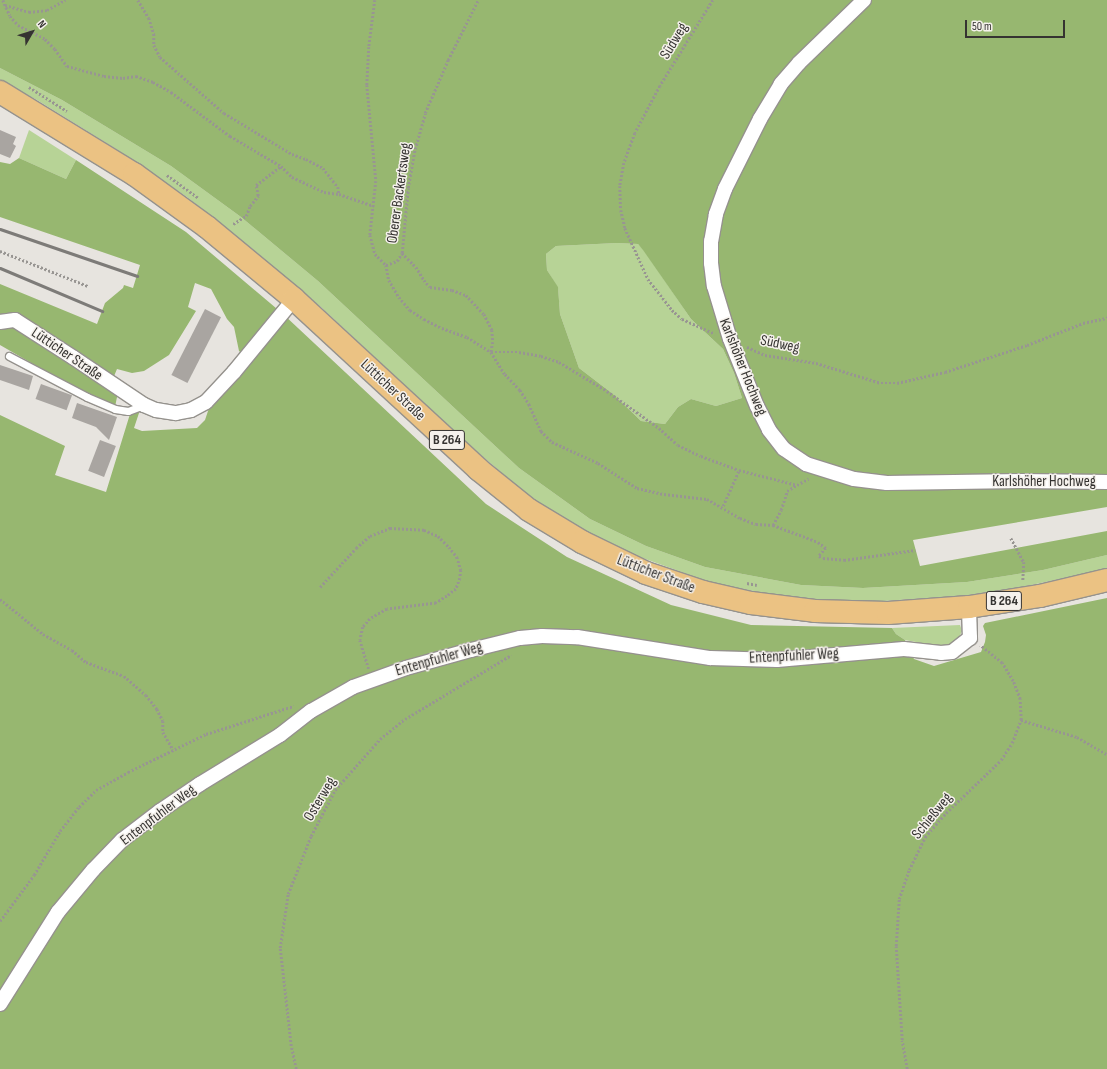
<!DOCTYPE html>
<meta charset="utf-8">
<style>
body{margin:0}
#map{position:relative;width:1107px;height:1069px;overflow:hidden;background:#e7e4df;font-family:"Sofia Sans Condensed",sans-serif}
div>[style]{position:absolute}
.green>*{inset:0;background:#b7d396}
.forest>*{inset:0;background:#97b770}
.building>*{inset:0;background:#a9a5a1;transform-origin:0 0}
.path>*{height:2.5px;margin-top:-1.25px;transform-origin:0;background:repeating-linear-gradient(90deg,#989592 0 2px,transparent 0 4px)}
.roads{filter:drop-shadow(1px 0 #95928d) drop-shadow(-1px 0 #95928d) drop-shadow(0 1px #95928d) drop-shadow(0 -1px #95928d)}
.lane>*{height:7px;margin:-3.5px;padding:0 3.5px;transform-origin:3.5px;border-radius:3.5px;background:#fff}
.street>*{height:14px;margin:-7px;padding:0 7px;transform-origin:7px;border-radius:7px;background:#fff}
.primary>*{height:22px;margin:-11px;padding:0 11px;transform-origin:11px;border-radius:11px;background:#ebc283}
.rail>*{height:3px;margin:-1.5px;padding:0 1.5px;transform-origin:1.5px;border-radius:1.5px;background:#7d7b78}
span{translate:-50% -50%;white-space:nowrap;text-align:center;line-height:1.15;-webkit-text-stroke:3px #f5f1ec;paint-order:stroke}
.shield-label span{padding:1px 3px;background:#f5f1ec;border:1px solid;border-radius:3px;-webkit-text-stroke-width:0}
.shield-label{font-size:14px;color:#353331;font-weight:700}
.street-label{font-size:15px;color:#353331}
.north{position:absolute;left:12px;top:12px;width:40px;height:40px;-webkit-text-stroke:3px #f5f1ec;paint-order:stroke;rotate:51deg;font-size:11px;font-weight:700;line-height:16px;text-align:center;color:#353331}
.north::after{content:'';display:block;margin:auto;width:14px;height:18px;background:#353331;clip-path:polygon(50% 0,100% 100%,50% 72%,0 100%)}
.scale{position:absolute;left:965px;top:20px;width:100px;height:18px;box-sizing:border-box;border:2px solid #353331;border-top:0;padding-left:5px;font-size:12px;line-height:14px;white-space:nowrap;color:#353331;-webkit-text-stroke:3px #f5f1ec;paint-order:stroke}
</style>
<div id="map">
<div class="green">
<i style="clip-path:polygon(0 68px,62px 100px,171px 166px,241px 217px,318px 281px,519px 468px,590px 519px,646px 546px,705px 567px,801px 585px,863px 588px,967px 582px,1043px 570px,1107px 555px,1107px 569px,1012px 589px,961px 596px,883px 601px,836px 601px,784px 597px,712px 583px,626px 552px,559px 516px,528px 495px,462px 439px,322px 308px,255px 251px,187px 197px,116px 149px,37px 100px,0 80px)"></i>
<i style="clip-path:polygon(29px 130px,76px 160px,66px 179px,19px 158px)"></i>
<i style="clip-path:polygon(617px 243px,638px 244px,643px 249px,691px 319px,723px 349px,734px 373px,742px 398px,716px 406px,691px 399px,678px 407px,665px 424px,641px 421px,613px 394px,579px 368px,560px 314px,558px 288px,547px 270px,546px 254px,556px 246px)"></i>
<i style="clip-path:polygon(960px 625px,962px 631px,957px 642px,943px 647px,905px 640px,896px 634px,892px 628px)"></i>
</div>
<div class="forest">
<i style="clip-path:polygon(evenodd,0 0,1107px 0,1107px 507px,913px 540px,920px 566px,1107px 531px,1107px 555px,1043px 570px,967px 582px,863px 588px,801px 585px,705px 567px,646px 546px,590px 519px,519px 468px,318px 281px,241px 217px,171px 166px,62px 100px,0 68px,0 0,617px 243px,638px 244px,643px 250px,691px 319px,723px 349px,734px 373px,742px 398px,716px 406px,691px 399px,678px 407px,665px 424px,641px 421px,613px 394px,579px 368px,560px 314px,558px 287px,547px 270px,546px 254px,556px 246px,617px 243px)"></i>
<i style="clip-path:polygon(19px 158px,66px 179px,76px 160px,186px 232px,283px 314px,486px 504px,567px 557px,671px 605px,751px 625px,892px 628px,896px 634px,905px 640px,914px 659px,934px 666px,981px 652px,985px 642px,986px 635px,983px 626px,985px 623px,1107px 598px,1107px 1069px,0 1069px,0 415px,65px 446px,55px 475px,106px 492px,130px 414px,140px 410px,134px 428px,142px 431px,197px 428px,205px 420px,210px 405px,252px 361px,239px 351px,234px 327px,227px 319px,211px 289px,195px 283px,188px 307px,196px 311px,169px 355px,144px 371px,132px 373px,117px 369px,112px 381px,118px 392px,115px 407px,87px 395px,0 345px,0 284px,97px 324px,105px 303px,123px 288px,124px 285px,133px 288px,140px 265px,0 217px,0 162px,10px 164px)"></i>
</div>
<div class="building">
<i style="clip-path:polygon(0 130px,16px 137px,13px 144px,16px 146px,10px 158px,0 154px)"></i>
<i style="left:205px;top:309px;width:18px;height:74px;rotate:27deg"></i>
<i style="clip-path:polygon(0 365px,33px 376px,29px 390px,0 380px)"></i>
<i style="left:41px;top:384px;width:33px;height:16px;rotate:20deg"></i>
<i style="clip-path:polygon(77px 403px,117px 417px,109px 440px,96px 427px,72px 418px)"></i>
<i style="left:100px;top:440px;width:17px;height:33px;rotate:21deg"></i>
</div>
<div class="path">
<i style="left:3px;top:0;width:17px;rotate:66deg"></i>
<i style="left:10px;top:16px;width:12px;rotate:48deg"></i>
<i style="left:18px;top:25px;width:30px;rotate:27deg"></i>
<i style="left:45px;top:39px;width:14px;rotate:45deg"></i>
<i style="left:55px;top:49px;width:21px;rotate:55deg"></i>
<i style="left:67px;top:66px;width:38px;rotate:15deg"></i>
<i style="left:104px;top:76px;width:19px;rotate:6deg"></i>
<i style="left:123px;top:78px;width:13px;rotate:-9deg"></i>
<i style="left:136px;top:76px;width:18px;rotate:19deg"></i>
<i style="left:153px;top:82px;width:21px;rotate:29deg"></i>
<i style="left:171px;top:92px;width:74px;rotate:36.7deg"></i>
<i style="left:230px;top:136px;width:59px;rotate:30.5deg"></i>
<i style="left:281px;top:166px;width:16px;rotate:45deg"></i>
<i style="left:292px;top:177px;width:35px;rotate:25deg"></i>
<i style="left:324px;top:192px;width:15px;rotate:8deg"></i>
<i style="left:339px;top:194px;width:37px;rotate:19deg"></i>
<i style="left:138px;top:0;width:21px;rotate:59deg"></i>
<i style="left:149px;top:18px;width:17px;rotate:73deg"></i>
<i style="left:154px;top:34px;width:11px;rotate:90deg"></i>
<i style="left:154px;top:45px;width:13px;rotate:63deg"></i>
<i style="left:160px;top:57px;width:85px;rotate:41.2deg"></i>
<i style="left:224px;top:113px;width:79px;rotate:31.1deg"></i>
<i style="left:292px;top:154px;width:15px;rotate:20deg"></i>
<i style="left:306px;top:159px;width:19px;rotate:28deg"></i>
<i style="left:323px;top:168px;width:24px;rotate:52deg"></i>
<i style="left:338px;top:187px;width:7px;rotate:82deg"></i>
<i style="left:375px;top:0;width:47px;rotate:97.3deg"></i>
<i style="left:369px;top:47px;width:38px;rotate:93deg"></i>
<i style="left:367px;top:85px;width:96px;rotate:84.6deg"></i>
<i style="left:376px;top:181px;width:54px;rotate:96.3deg"></i>
<i style="left:370px;top:235px;width:20px;rotate:75deg"></i>
<i style="left:375px;top:254px;width:16px;rotate:45deg"></i>
<i style="left:713px;top:0;width:101px;rotate:121.6deg"></i>
<i style="left:660px;top:86px;width:53px;rotate:118deg"></i>
<i style="left:635px;top:133px;width:32px;rotate:110deg"></i>
<i style="left:624px;top:163px;width:23px;rotate:100deg"></i>
<i style="left:620px;top:186px;width:24px;rotate:88deg"></i>
<i style="left:621px;top:210px;width:18px;rotate:77deg"></i>
<i style="left:625px;top:228px;width:56px;rotate:65.7deg"></i>
<i style="left:648px;top:279px;width:39px;rotate:52deg"></i>
<i style="left:672px;top:310px;width:13px;rotate:42deg"></i>
<i style="left:682px;top:319px;width:36px;rotate:24deg"></i>
<i style="left:5px;top:5px;width:25px;rotate:16deg"></i>
<i style="left:29px;top:12px;width:18px;rotate:-6deg"></i>
<i style="left:47px;top:10px;width:21px;rotate:-29deg"></i>
<i style="left:29px;top:87px;width:45px;rotate:32.3deg"></i>
<i style="left:167px;top:175px;width:39px;rotate:36deg"></i>
<i style="left:233px;top:224px;width:15px;rotate:-32deg"></i>
<i style="left:246px;top:216px;width:11px;rotate:-68deg"></i>
<i style="left:250px;top:206px;width:13px;rotate:-51deg"></i>
<i style="left:258px;top:196px;width:11px;rotate:-100deg"></i>
<i style="left:256px;top:185px;width:31px;rotate:-37deg"></i>
<i style="left:0;top:251px;width:95px;rotate:21.7deg"></i>
<i style="left:402px;top:253px;width:20px;rotate:45deg"></i>
<i style="left:416px;top:267px;width:15px;rotate:58deg"></i>
<i style="left:424px;top:280px;width:9px;rotate:49deg"></i>
<i style="left:430px;top:287px;width:22px;rotate:8deg"></i>
<i style="left:452px;top:290px;width:15px;rotate:20deg"></i>
<i style="left:466px;top:295px;width:26px;rotate:47deg"></i>
<i style="left:484px;top:314px;width:18px;rotate:63deg"></i>
<i style="left:492px;top:330px;width:12px;rotate:85deg"></i>
<i style="left:493px;top:342px;width:10px;rotate:101deg"></i>
<i style="left:386px;top:265px;width:15px;rotate:79deg"></i>
<i style="left:389px;top:280px;width:20px;rotate:60deg"></i>
<i style="left:399px;top:297px;width:17px;rotate:50deg"></i>
<i style="left:410px;top:310px;width:17px;rotate:33deg"></i>
<i style="left:424px;top:319px;width:20px;rotate:27deg"></i>
<i style="left:442px;top:328px;width:27px;rotate:20deg"></i>
<i style="left:467px;top:337px;width:28px;rotate:32deg"></i>
<i style="left:491px;top:352px;width:26px;rotate:58deg"></i>
<i style="left:505px;top:374px;width:22px;rotate:47deg"></i>
<i style="left:520px;top:390px;width:17px;rotate:57deg"></i>
<i style="left:529px;top:404px;width:30px;rotate:66deg"></i>
<i style="left:541px;top:431px;width:16px;rotate:45deg"></i>
<i style="left:552px;top:442px;width:51px;rotate:24.5deg"></i>
<i style="left:598px;top:463px;width:46px;rotate:32.7deg"></i>
<i style="left:637px;top:488px;width:28px;rotate:13deg"></i>
<i style="left:664px;top:494px;width:43px;rotate:6.6deg"></i>
<i style="left:707px;top:499px;width:38px;rotate:30deg"></i>
<i style="left:740px;top:518px;width:17px;rotate:21deg"></i>
<i style="left:756px;top:524px;width:17px;rotate:3deg"></i>
<i style="left:773px;top:525px;width:48px;rotate:20.7deg"></i>
<i style="left:818px;top:542px;width:10px;rotate:37deg"></i>
<i style="left:826px;top:548px;width:11px;rotate:131deg"></i>
<i style="left:819px;top:556px;width:4px;rotate:27deg"></i>
<i style="left:823px;top:558px;width:21px;rotate:5deg"></i>
<i style="left:844px;top:560px;width:72px;rotate:-8deg"></i>
<i style="left:386px;top:265px;width:12px;rotate:-20deg"></i>
<i style="left:397px;top:261px;width:9px;rotate:-58deg"></i>
<i style="left:402px;top:253px;width:65px;rotate:-84.7deg"></i>
<i style="left:408px;top:188px;width:40px;rotate:-80deg"></i>
<i style="left:415px;top:149px;width:37px;rotate:-74deg"></i>
<i style="left:425px;top:113px;width:58px;rotate:-66.5deg"></i>
<i style="left:448px;top:60px;width:67px;rotate:-63.4deg"></i>
<i style="left:747px;top:347px;width:20px;rotate:24deg"></i>
<i style="left:765px;top:355px;width:52px;rotate:8.9deg"></i>
<i style="left:816px;top:363px;width:68px;rotate:17.1deg"></i>
<i style="left:881px;top:383px;width:16px"></i>
<i style="left:897px;top:383px;width:49px;rotate:-12.9deg"></i>
<i style="left:945px;top:372px;width:86px;rotate:-18.2deg"></i>
<i style="left:1027px;top:345px;width:60px;rotate:-21.4deg"></i>
<i style="left:1083px;top:323px;width:25px;rotate:-12deg"></i>
<i style="left:491px;top:352px;width:28px"></i>
<i style="left:519px;top:352px;width:22px;rotate:10deg"></i>
<i style="left:541px;top:356px;width:19px;rotate:18deg"></i>
<i style="left:559px;top:362px;width:56px;rotate:31.1deg"></i>
<i style="left:607px;top:391px;width:64px;rotate:35.4deg"></i>
<i style="left:659px;top:428px;width:25px;rotate:42deg"></i>
<i style="left:678px;top:445px;width:25px;rotate:26deg"></i>
<i style="left:701px;top:456px;width:40px;rotate:20.2deg"></i>
<i style="left:739px;top:470px;width:60px;rotate:14.5deg"></i>
<i style="left:797px;top:485px;width:13px;rotate:-29deg"></i>
<i style="left:723px;top:506px;width:39px;rotate:-66deg"></i>
<i style="left:773px;top:525px;width:17px;rotate:-62deg"></i>
<i style="left:781px;top:510px;width:20px;rotate:-72deg"></i>
<i style="left:787px;top:491px;width:12px;rotate:-31deg"></i>
<i style="left:1011px;top:538px;width:27px;rotate:62deg"></i>
<i style="left:1024px;top:562px;width:18px;rotate:93deg"></i>
<i style="left:747px;top:583px;width:10px;rotate:11deg"></i>
<i style="left:320px;top:587px;width:53px;rotate:-47.3deg"></i>
<i style="left:356px;top:548px;width:18px;rotate:-41deg"></i>
<i style="left:370px;top:536px;width:22px;rotate:-22deg"></i>
<i style="left:390px;top:528px;width:34px;rotate:3deg"></i>
<i style="left:424px;top:530px;width:15px;rotate:23deg"></i>
<i style="left:438px;top:536px;width:16px;rotate:45deg"></i>
<i style="left:449px;top:547px;width:13px;rotate:51deg"></i>
<i style="left:457px;top:557px;width:14px;rotate:73deg"></i>
<i style="left:461px;top:570px;width:8px;rotate:97deg"></i>
<i style="left:460px;top:578px;width:12px;rotate:110deg"></i>
<i style="left:456px;top:589px;width:11px;rotate:142deg"></i>
<i style="left:447px;top:596px;width:13px;rotate:148deg"></i>
<i style="left:436px;top:603px;width:49px;rotate:173deg"></i>
<i style="left:387px;top:609px;width:20px;rotate:150deg"></i>
<i style="left:370px;top:619px;width:11px;rotate:131deg"></i>
<i style="left:363px;top:627px;width:13px;rotate:103deg"></i>
<i style="left:360px;top:640px;width:30px;rotate:73deg"></i>
<i style="left:0;top:599px;width:55px;rotate:39.1deg"></i>
<i style="left:43px;top:634px;width:33px;rotate:29deg"></i>
<i style="left:72px;top:650px;width:18px;rotate:41deg"></i>
<i style="left:86px;top:662px;width:40px;rotate:20.2deg"></i>
<i style="left:124px;top:676px;width:29px;rotate:41deg"></i>
<i style="left:146px;top:695px;width:18px;rotate:52deg"></i>
<i style="left:157px;top:709px;width:13px;rotate:63deg"></i>
<i style="left:163px;top:721px;width:11px;rotate:90deg"></i>
<i style="left:163px;top:732px;width:20px;rotate:60deg"></i>
<i style="left:1021px;top:720px;width:59px;rotate:16.9deg"></i>
<i style="left:1077px;top:737px;width:34px;rotate:30deg"></i>
<i style="left:0;top:921px;width:57px;rotate:-53.5deg"></i>
<i style="left:34px;top:875px;width:51px;rotate:-59.4deg"></i>
<i style="left:60px;top:831px;width:31px;rotate:-52deg"></i>
<i style="left:79px;top:807px;width:24px;rotate:-45deg"></i>
<i style="left:96px;top:790px;width:37px;rotate:-29deg"></i>
<i style="left:128px;top:772px;width:87px;rotate:-26deg"></i>
<i style="left:206px;top:734px;width:92px;rotate:-17.7deg"></i>
<i style="left:296px;top:1069px;width:24px;rotate:-102deg"></i>
<i style="left:291px;top:1046px;width:99px;rotate:-96.4deg"></i>
<i style="left:280px;top:948px;width:55px;rotate:-81.6deg"></i>
<i style="left:288px;top:894px;width:62px;rotate:-68.4deg"></i>
<i style="left:311px;top:836px;width:52px;rotate:-62.4deg"></i>
<i style="left:335px;top:790px;width:68px;rotate:-48.6deg"></i>
<i style="left:380px;top:739px;width:32px;rotate:-39deg"></i>
<i style="left:405px;top:719px;width:124px;rotate:-31.1deg"></i>
<i style="left:907px;top:1069px;width:29px;rotate:-100deg"></i>
<i style="left:902px;top:1040px;width:94px;rotate:-93.7deg"></i>
<i style="left:896px;top:946px;width:47px;rotate:-86.3deg"></i>
<i style="left:899px;top:899px;width:31px;rotate:-71deg"></i>
<i style="left:909px;top:870px;width:37px;rotate:-64deg"></i>
<i style="left:925px;top:837px;width:32px;rotate:-49deg"></i>
<i style="left:946px;top:813px;width:76px;rotate:-43.9deg"></i>
<i style="left:1001px;top:760px;width:20px;rotate:-57deg"></i>
<i style="left:1012px;top:743px;width:25px;rotate:-69deg"></i>
<i style="left:1021px;top:720px;width:21px;rotate:-93deg"></i>
<i style="left:1020px;top:699px;width:19px;rotate:-111deg"></i>
<i style="left:1013px;top:681px;width:21px;rotate:-121deg"></i>
<i style="left:1002px;top:663px;width:28px;rotate:-141deg"></i>
</div>
<div class="roads">
<div class="lane">
<i style="left:9px;top:356px;width:88px;rotate:27.7deg"></i>
<i style="left:87px;top:397px;width:30px;rotate:23deg"></i>
<i style="left:115px;top:409px;width:13px;rotate:9deg"></i>
<i style="left:128px;top:411px;width:17px;rotate:-21deg"></i>
</div>
<div class="street">
<i style="left:864px;top:0;width:91px;rotate:135.9deg"></i>
<i style="left:799px;top:63px;width:28px;rotate:131deg"></i>
<i style="left:781px;top:84px;width:41px;rotate:121deg"></i>
<i style="left:760px;top:119px;width:78px;rotate:116.6deg"></i>
<i style="left:725px;top:189px;width:27px;rotate:110deg"></i>
<i style="left:716px;top:214px;width:27px;rotate:100deg"></i>
<i style="left:711px;top:241px;width:22px;rotate:90deg"></i>
<i style="left:711px;top:263px;width:23px;rotate:83deg"></i>
<i style="left:714px;top:286px;width:55px;rotate:73.2deg"></i>
<i style="left:730px;top:339px;width:72px;rotate:68.1deg"></i>
<i style="left:757px;top:406px;width:27px;rotate:63deg"></i>
<i style="left:769px;top:430px;width:24px;rotate:52deg"></i>
<i style="left:784px;top:449px;width:27px;rotate:34deg"></i>
<i style="left:806px;top:464px;width:50px;rotate:17.4deg"></i>
<i style="left:854px;top:479px;width:33px;rotate:7deg"></i>
<i style="left:887px;top:483px;width:134px;rotate:-0.9deg"></i>
<i style="left:1021px;top:481px;width:86px;rotate:0.7deg"></i>
<i style="left:0;top:322px;width:15px;rotate:-8deg"></i>
<i style="left:15px;top:320px;width:70px;rotate:32.8deg"></i>
<i style="left:74px;top:358px;width:84px;rotate:33.9deg"></i>
<i style="left:144px;top:405px;width:13px;rotate:23deg"></i>
<i style="left:156px;top:410px;width:20px;rotate:9deg"></i>
<i style="left:176px;top:413px;width:15px;rotate:-11deg"></i>
<i style="left:191px;top:410px;width:17px;rotate:-28deg"></i>
<i style="left:206px;top:402px;width:41px;rotate:-47deg"></i>
<i style="left:234px;top:372px;width:94px;rotate:-50.6deg"></i>
<i style="left:0;top:1004px;width:109px;rotate:-57.8deg"></i>
<i style="left:58px;top:912px;width:55px;rotate:-50.2deg"></i>
<i style="left:93px;top:870px;width:42px;rotate:-46deg"></i>
<i style="left:122px;top:840px;width:48px;rotate:-37.3deg"></i>
<i style="left:160px;top:811px;width:48px;rotate:-34deg"></i>
<i style="left:200px;top:784px;width:94px;rotate:-31.5deg"></i>
<i style="left:280px;top:735px;width:39px;rotate:-38deg"></i>
<i style="left:311px;top:711px;width:48px;rotate:-29.7deg"></i>
<i style="left:353px;top:687px;width:56px;rotate:-19.7deg"></i>
<i style="left:406px;top:668px;width:67px;rotate:-15.5deg"></i>
<i style="left:471px;top:650px;width:50px;rotate:-13.8deg"></i>
<i style="left:520px;top:638px;width:22px;rotate:-5deg"></i>
<i style="left:542px;top:636px;width:35px;rotate:2deg"></i>
<i style="left:577px;top:637px;width:135px;rotate:9deg"></i>
<i style="left:710px;top:658px;width:67px;rotate:1.7deg"></i>
<i style="left:777px;top:660px;width:127px;rotate:-5deg"></i>
<i style="left:904px;top:649px;width:37px;rotate:6deg"></i>
<i style="left:941px;top:653px;width:11px;rotate:-5deg"></i>
<i style="left:952px;top:652px;width:23px;rotate:-38deg"></i>
<i style="left:970px;top:638px;width:31px;rotate:-92deg"></i>
</div>
<div class="primary">
<i style="left:0;top:92px;width:157px;rotate:31.5deg"></i>
<i style="left:134px;top:174px;width:90px;rotate:36deg"></i>
<i style="left:207px;top:227px;width:113px;rotate:39.6deg"></i>
<i style="left:294px;top:299px;width:251px;rotate:42.7deg"></i>
<i style="left:478px;top:469px;width:65px;rotate:38.8deg"></i>
<i style="left:529px;top:510px;width:62px;rotate:31.1deg"></i>
<i style="left:582px;top:542px;width:71px;rotate:25.8deg"></i>
<i style="left:646px;top:573px;width:60px;rotate:18.4deg"></i>
<i style="left:703px;top:592px;width:49px;rotate:12.9deg"></i>
<i style="left:751px;top:603px;width:64px;rotate:7.1deg"></i>
<i style="left:815px;top:611px;width:73px;rotate:1.6deg"></i>
<i style="left:888px;top:613px;width:81px;rotate:-4.2deg"></i>
<i style="left:969px;top:607px;width:72px;rotate:-8.8deg"></i>
<i style="left:1040px;top:596px;width:69px;rotate:-13.4deg"></i>
</div>
</div>
<div class="rail">
<i style="left:0;top:229px;width:145px;rotate:18.9deg"></i>
<i style="left:0;top:268px;width:111px;rotate:22.9deg"></i>
</div>
<div class="shield-label">
<span style="left:447px;top:440px">B 264</span>
<span style="left:1004px;top:601px">B 264</span>
</div>
<div class="street-label">
<span style="left:674px;top:41px;rotate:-59deg">Südweg</span>
<span style="left:399px;top:193px;rotate:-82deg">Oberer Backertsweg</span>
<span style="left:780px;top:344px;rotate:12deg">Südweg</span>
<span style="left:67px;top:354px;rotate:34deg">Lütticher Straße</span>
<span style="left:743px;top:367px;rotate:68deg">Karlshöher Hochweg</span>
<span style="left:393px;top:390px;rotate:43deg">Lütticher Straße</span>
<span style="left:1044px;top:482px">Karlshöher Hochweg</span>
<span style="left:656px;top:574px;rotate:21deg">Lütticher Straße</span>
<span style="left:794px;top:656px;rotate:-3deg">Entenpfuhler Weg</span>
<span style="left:439px;top:659px;rotate:-16deg">Entenpfuhler Weg</span>
<span style="left:320px;top:799px;rotate:-59deg">Osterweg</span>
<span style="left:158px;top:815px;rotate:-37deg">Entenpfuhler Weg</span>
<span style="left:932px;top:816px;rotate:-51deg">Schießweg</span>
</div>
<div class="north">N</div>
<div class="scale">50 m</div>
</div>
